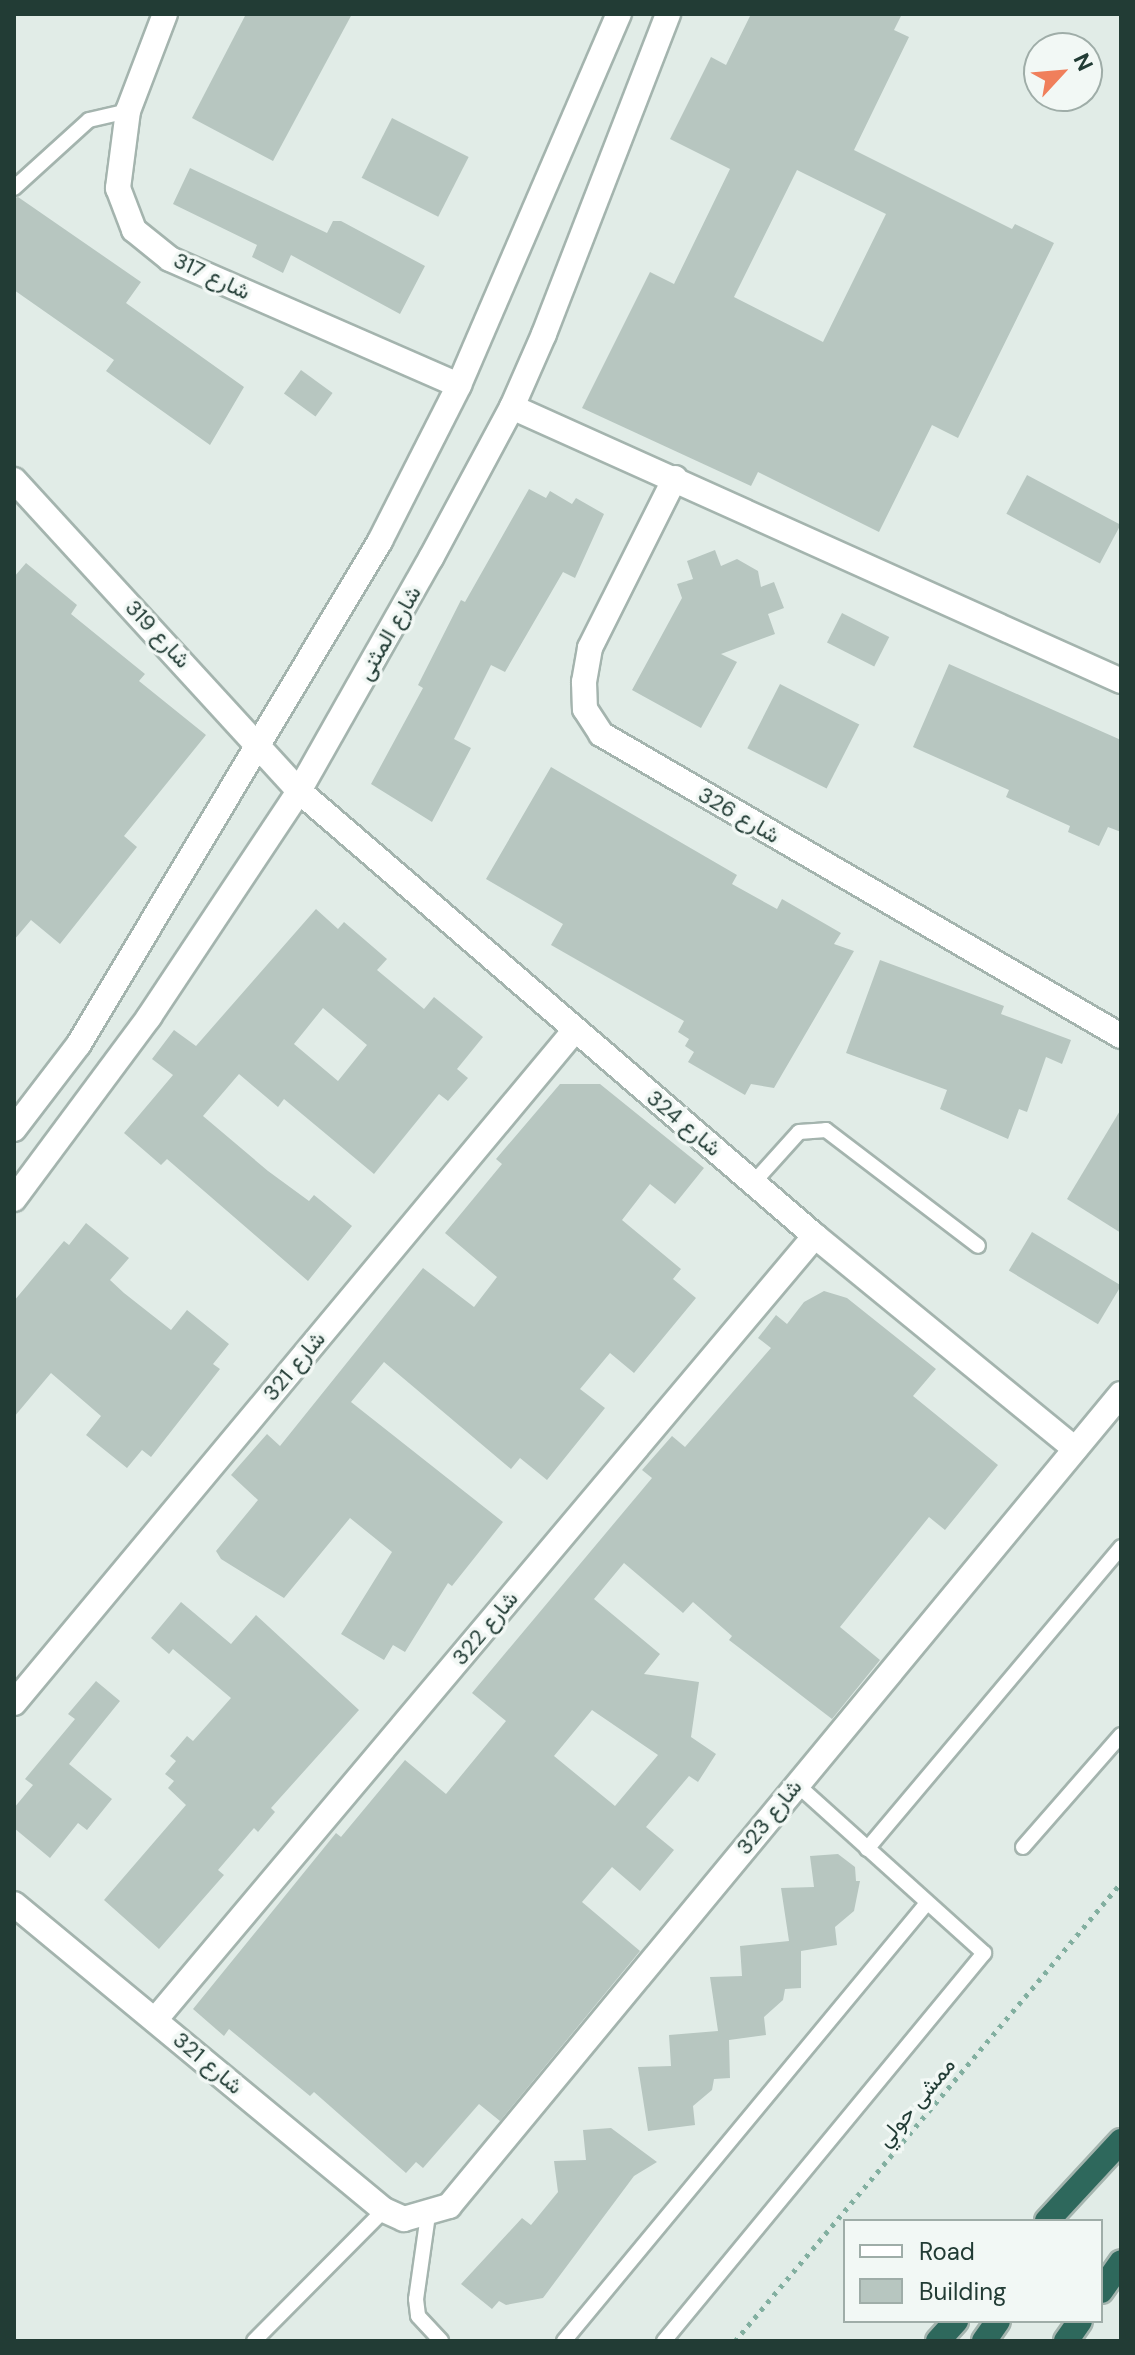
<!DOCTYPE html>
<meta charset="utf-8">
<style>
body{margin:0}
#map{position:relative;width:1135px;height:2355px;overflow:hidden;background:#e1ece7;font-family:"DM Sans",Vazirmatn,sans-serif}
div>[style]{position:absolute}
.building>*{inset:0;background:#b7c6c0;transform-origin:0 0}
.path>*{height:5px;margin-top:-2.5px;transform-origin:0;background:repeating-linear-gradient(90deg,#82afa0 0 4px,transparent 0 10px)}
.roads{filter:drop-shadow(2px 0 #a4b4ae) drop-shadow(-2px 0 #a4b4ae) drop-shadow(0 2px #a4b4ae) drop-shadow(0 -2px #a4b4ae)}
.service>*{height:14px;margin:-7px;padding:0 7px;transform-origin:7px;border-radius:7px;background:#fff}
.minor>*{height:24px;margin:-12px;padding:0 12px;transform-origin:12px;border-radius:12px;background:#fff}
.tertiary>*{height:24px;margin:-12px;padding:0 12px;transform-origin:12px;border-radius:12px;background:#fff}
.motorway>*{height:24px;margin:-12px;padding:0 12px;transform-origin:12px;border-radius:12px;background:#2e685c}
span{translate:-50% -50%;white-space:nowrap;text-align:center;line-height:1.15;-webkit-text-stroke:7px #f2f8f5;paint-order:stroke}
.street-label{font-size:22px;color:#223c35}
.frame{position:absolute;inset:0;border:16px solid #223c35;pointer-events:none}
.legend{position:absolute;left:843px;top:2219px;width:260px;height:104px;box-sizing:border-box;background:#f2f8f5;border:2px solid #9fada8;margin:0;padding:10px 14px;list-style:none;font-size:24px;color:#223c35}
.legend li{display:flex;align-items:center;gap:16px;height:40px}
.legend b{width:40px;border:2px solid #9fada8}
.north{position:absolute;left:1023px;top:32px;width:80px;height:80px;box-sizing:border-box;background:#f2f8f5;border:2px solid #9fada8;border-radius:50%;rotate:64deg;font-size:22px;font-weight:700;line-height:32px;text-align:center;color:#223c35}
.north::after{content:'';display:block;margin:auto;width:28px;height:36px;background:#f07f5b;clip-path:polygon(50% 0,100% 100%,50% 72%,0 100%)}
</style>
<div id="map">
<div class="building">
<i style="clip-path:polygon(246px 14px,352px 14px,273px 161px,192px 118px)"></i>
<i style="clip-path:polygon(evenodd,751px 14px,902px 14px,894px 30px,909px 37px,854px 150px,1012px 229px,1015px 224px,1054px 243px,958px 438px,932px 425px,879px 532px,758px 472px,751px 486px,582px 408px,650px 272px,674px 284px,730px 169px,670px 139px,711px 57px,726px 65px,751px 14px,797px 170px,886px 214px,823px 342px,734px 297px,797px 170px)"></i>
<i style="left:392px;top:118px;width:86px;height:67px;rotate:27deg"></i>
<i style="clip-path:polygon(190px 168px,327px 233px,333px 221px,341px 221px,425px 266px,400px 314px,291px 255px,283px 273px,252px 257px,257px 245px,173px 204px)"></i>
<i style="clip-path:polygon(18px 197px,141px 282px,126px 303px,244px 387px,210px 445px,106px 371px,114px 360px,14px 290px,14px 198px)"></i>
<i style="left:301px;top:370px;width:39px;height:29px;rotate:36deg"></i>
<i style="left:1027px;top:475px;width:106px;height:44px;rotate:28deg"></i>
<i style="clip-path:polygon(529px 489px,546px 498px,550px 491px,572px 504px,576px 498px,604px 514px,575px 578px,563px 572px,505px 672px,491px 665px,454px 739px,471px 748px,432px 822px,371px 784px,423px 688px,418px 685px,461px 600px,465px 602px)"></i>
<i style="clip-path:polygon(715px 550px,721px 566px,737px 559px,758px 571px,761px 587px,774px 582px,784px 608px,768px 614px,775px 634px,721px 654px,737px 662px,701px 728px,632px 690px,682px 598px,677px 584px,693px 579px,687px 561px)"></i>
<i style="clip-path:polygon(26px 563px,77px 605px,71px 614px,145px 674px,139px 681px,206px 735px,124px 836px,137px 847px,60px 944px,31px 920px,14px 940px,14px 577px)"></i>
<i style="left:842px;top:613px;width:53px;height:33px;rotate:27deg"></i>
<i style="clip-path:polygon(949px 664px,1121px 740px,1121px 832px,1108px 827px,1099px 846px,1068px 832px,1070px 826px,1006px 797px,1009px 790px,913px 747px)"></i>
<i style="left:780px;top:684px;width:89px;height:72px;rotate:27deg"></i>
<i style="clip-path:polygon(551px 767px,737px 875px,732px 884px,777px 909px,782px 899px,841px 933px,834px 944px,854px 951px,774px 1088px,751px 1084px,745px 1095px,688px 1062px,694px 1052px,685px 1046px,689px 1039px,678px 1032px,684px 1021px,551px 945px,563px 924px,486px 879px)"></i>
<i style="clip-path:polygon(evenodd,316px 909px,338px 929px,344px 922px,387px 959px,377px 970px,424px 1009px,434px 997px,483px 1037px,457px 1069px,468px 1078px,448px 1101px,439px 1094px,374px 1174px,284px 1099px,278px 1107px,239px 1074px,203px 1116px,268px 1171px,309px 1201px,314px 1195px,352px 1226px,308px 1281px,167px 1159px,161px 1165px,124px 1133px,173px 1075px,152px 1059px,174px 1030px,196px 1046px,316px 909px,323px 1008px,367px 1045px,338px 1081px,294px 1044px,323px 1008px)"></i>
<i style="clip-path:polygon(880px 960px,1004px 1006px,1001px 1014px,1071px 1040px,1062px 1064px,1046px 1057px,1027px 1112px,1019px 1109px,1008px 1139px,940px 1109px,947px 1090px,846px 1053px)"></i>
<i style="clip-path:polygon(560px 1084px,600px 1084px,704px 1168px,675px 1204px,650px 1184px,622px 1220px,681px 1269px,673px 1279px,696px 1298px,634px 1373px,610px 1353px,580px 1389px,605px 1408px,547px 1480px,520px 1458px,511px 1469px,384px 1362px,351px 1402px,503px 1522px,452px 1586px,448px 1583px,405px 1652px,393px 1645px,384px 1660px,341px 1634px,392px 1552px,350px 1518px,284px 1598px,221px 1559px,216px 1551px,258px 1500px,231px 1475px,267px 1434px,280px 1446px,423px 1268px,474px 1307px,497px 1277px,445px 1233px,502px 1164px,496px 1159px)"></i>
<i style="clip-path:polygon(1121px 1109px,1121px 1233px,1067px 1199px)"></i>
<i style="clip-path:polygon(86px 1223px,129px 1258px,110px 1280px,124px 1293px,171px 1330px,187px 1310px,229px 1344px,213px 1364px,220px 1369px,151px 1457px,142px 1450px,127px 1468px,86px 1435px,101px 1416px,51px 1373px,14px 1417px,14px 1301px,64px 1241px,69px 1245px)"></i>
<i style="left:1032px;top:1232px;width:104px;height:45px;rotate:31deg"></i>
<i style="clip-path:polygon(evenodd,824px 1291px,847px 1298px,936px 1369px,913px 1396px,998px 1465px,945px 1530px,929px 1517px,840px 1627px,880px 1660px,832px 1719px,729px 1640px,732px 1636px,693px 1602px,683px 1613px,624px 1563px,594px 1599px,660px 1654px,644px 1674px,699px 1682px,691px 1737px,716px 1754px,698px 1782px,689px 1776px,646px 1827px,674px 1850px,640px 1891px,612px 1867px,582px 1902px,640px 1951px,500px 2121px,479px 2104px,423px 2168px,416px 2162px,406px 2173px,314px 2092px,310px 2096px,229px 2029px,224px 2036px,193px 2009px,336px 1833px,341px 1837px,405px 1760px,446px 1794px,506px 1721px,472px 1693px,652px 1478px,642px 1470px,672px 1436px,685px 1447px,771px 1348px,758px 1338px,776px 1315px,787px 1324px,804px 1302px,824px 1291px,592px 1710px,658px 1755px,615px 1806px,554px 1756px,592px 1710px)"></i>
<i style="clip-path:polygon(181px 1602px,231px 1644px,256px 1615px,359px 1710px,271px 1808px,275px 1812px,258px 1832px,254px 1828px,218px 1870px,224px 1875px,159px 1949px,104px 1900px,186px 1805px,168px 1788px,174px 1781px,165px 1774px,176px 1761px,170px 1756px,187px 1736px,193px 1741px,231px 1698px,173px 1649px,169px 1654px,151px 1638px)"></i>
<i style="clip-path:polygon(96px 1681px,120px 1701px,69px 1764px,112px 1799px,87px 1830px,78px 1823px,50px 1858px,14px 1828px,14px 1808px,33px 1785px,25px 1779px,75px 1719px,68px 1714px)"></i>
<i style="clip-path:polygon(838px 1854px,855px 1867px,856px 1881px,860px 1881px,854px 1911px,835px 1927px,837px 1945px,801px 1951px,801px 1988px,785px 1989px,783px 2000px,764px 2017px,766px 2035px,729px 2040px,730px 2078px,714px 2079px,712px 2090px,693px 2106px,695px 2125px,648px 2131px,638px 2067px,671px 2066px,669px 2035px,718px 2031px,710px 1977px,742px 1976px,740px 1946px,789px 1941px,781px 1888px,814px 1887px,810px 1856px)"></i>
<i style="clip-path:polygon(611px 2128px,657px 2162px,634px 2176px,543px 2298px,506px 2305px,499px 2301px,492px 2309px,461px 2284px,522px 2218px,531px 2225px,558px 2192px,554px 2161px,586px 2160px,583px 2130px)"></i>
</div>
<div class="path">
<i style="left:735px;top:2341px;width:599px;rotate:-49.88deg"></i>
</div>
<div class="roads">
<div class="service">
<i style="left:14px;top:188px;width:101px;rotate:-42.2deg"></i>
<i style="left:89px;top:120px;width:40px;rotate:-13deg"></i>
<i style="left:754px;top:1182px;width:67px;rotate:-48deg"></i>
<i style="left:799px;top:1132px;width:27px;rotate:-4deg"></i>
<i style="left:826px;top:1130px;width:191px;rotate:37.3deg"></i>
<i style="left:1023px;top:1847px;width:149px;rotate:-48.8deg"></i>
<i style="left:867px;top:1849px;width:395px;rotate:-49.9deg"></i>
<i style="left:428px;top:2215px;width:85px;rotate:98.1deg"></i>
<i style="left:416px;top:2299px;width:17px;rotate:83deg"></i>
<i style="left:418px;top:2316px;width:34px;rotate:47deg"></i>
<i style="left:254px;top:2341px;width:185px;rotate:-45.2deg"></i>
<i style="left:564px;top:2341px;width:569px;rotate:-50.35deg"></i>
<i style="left:664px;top:2341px;width:503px;rotate:-50.49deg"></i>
<i style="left:984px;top:1953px;width:253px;rotate:-138deg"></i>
</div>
<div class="minor">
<i style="left:165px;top:14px;width:104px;rotate:110.9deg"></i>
<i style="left:128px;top:111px;width:78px;rotate:97.4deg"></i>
<i style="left:118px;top:188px;width:45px;rotate:69.1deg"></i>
<i style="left:134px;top:230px;width:46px;rotate:38.9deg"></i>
<i style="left:170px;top:259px;width:315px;rotate:23.6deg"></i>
<i style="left:512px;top:407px;width:668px;rotate:24.22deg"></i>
<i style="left:675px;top:478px;width:190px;rotate:116.6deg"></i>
<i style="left:590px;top:648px;width:35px;rotate:100deg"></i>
<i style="left:584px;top:682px;width:27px;rotate:88deg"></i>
<i style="left:585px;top:709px;width:30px;rotate:57deg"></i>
<i style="left:601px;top:734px;width:601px;rotate:30.15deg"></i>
<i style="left:14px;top:480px;width:422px;rotate:47.5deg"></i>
<i style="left:299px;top:791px;width:681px;rotate:40.77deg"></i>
<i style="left:815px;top:1236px;width:336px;rotate:39.3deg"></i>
<i style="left:14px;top:1703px;width:876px;rotate:-50.19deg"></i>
<i style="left:14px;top:1904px;width:480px;rotate:39.6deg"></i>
<i style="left:384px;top:2210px;width:22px;rotate:24deg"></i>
<i style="left:404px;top:2219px;width:47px;rotate:-16.1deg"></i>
<i style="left:449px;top:2206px;width:1054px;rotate:-50.39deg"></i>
<i style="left:155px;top:2020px;width:1025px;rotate:-49.91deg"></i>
</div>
<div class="tertiary">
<i style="left:14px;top:1129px;width:107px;rotate:-52.6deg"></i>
<i style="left:79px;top:1044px;width:586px;rotate:-59.1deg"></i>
<i style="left:380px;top:541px;width:175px;rotate:-63.1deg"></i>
<i style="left:459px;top:385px;width:404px;rotate:-66.7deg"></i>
<i style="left:14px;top:1199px;width:227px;rotate:-53.4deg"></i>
<i style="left:149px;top:1017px;width:271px;rotate:-56.4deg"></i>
<i style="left:299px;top:791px;width:268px;rotate:-60.5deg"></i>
<i style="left:431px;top:558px;width:171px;rotate:-61.8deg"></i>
<i style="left:512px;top:407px;width:80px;rotate:-66.3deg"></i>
<i style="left:544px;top:334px;width:343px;rotate:-68.8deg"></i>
</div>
<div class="motorway">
<i style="left:1047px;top:2221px;width:109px;rotate:-47.2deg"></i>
<i style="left:1101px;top:2291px;width:35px;rotate:-55deg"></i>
<i style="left:938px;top:2341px;width:27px;rotate:-48deg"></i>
<i style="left:984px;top:2341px;width:24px;rotate:-55deg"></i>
<i style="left:1066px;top:2341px;width:24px;rotate:-55deg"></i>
</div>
</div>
<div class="street-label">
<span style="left:212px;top:276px;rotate:25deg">شارع 317</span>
<span style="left:389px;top:633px;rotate:-60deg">شارع المثنى</span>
<span style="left:158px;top:634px;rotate:47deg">شارع 319</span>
<span style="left:739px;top:815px;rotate:30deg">شارع 326</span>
<span style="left:684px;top:1123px;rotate:40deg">شارع 324</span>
<span style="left:294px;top:1366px;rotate:-50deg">شارع 321</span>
<span style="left:485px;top:1628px;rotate:-50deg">شارع 322</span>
<span style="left:769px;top:1817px;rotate:-51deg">شارع 323</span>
<span style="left:208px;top:2063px;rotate:40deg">شارع 321</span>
<span style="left:916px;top:2102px;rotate:-50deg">ممشى حولي</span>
</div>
<div class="frame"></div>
<ul class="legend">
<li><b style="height:10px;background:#fff"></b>Road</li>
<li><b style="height:22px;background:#b7c6c0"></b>Building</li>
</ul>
<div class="north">N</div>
</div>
